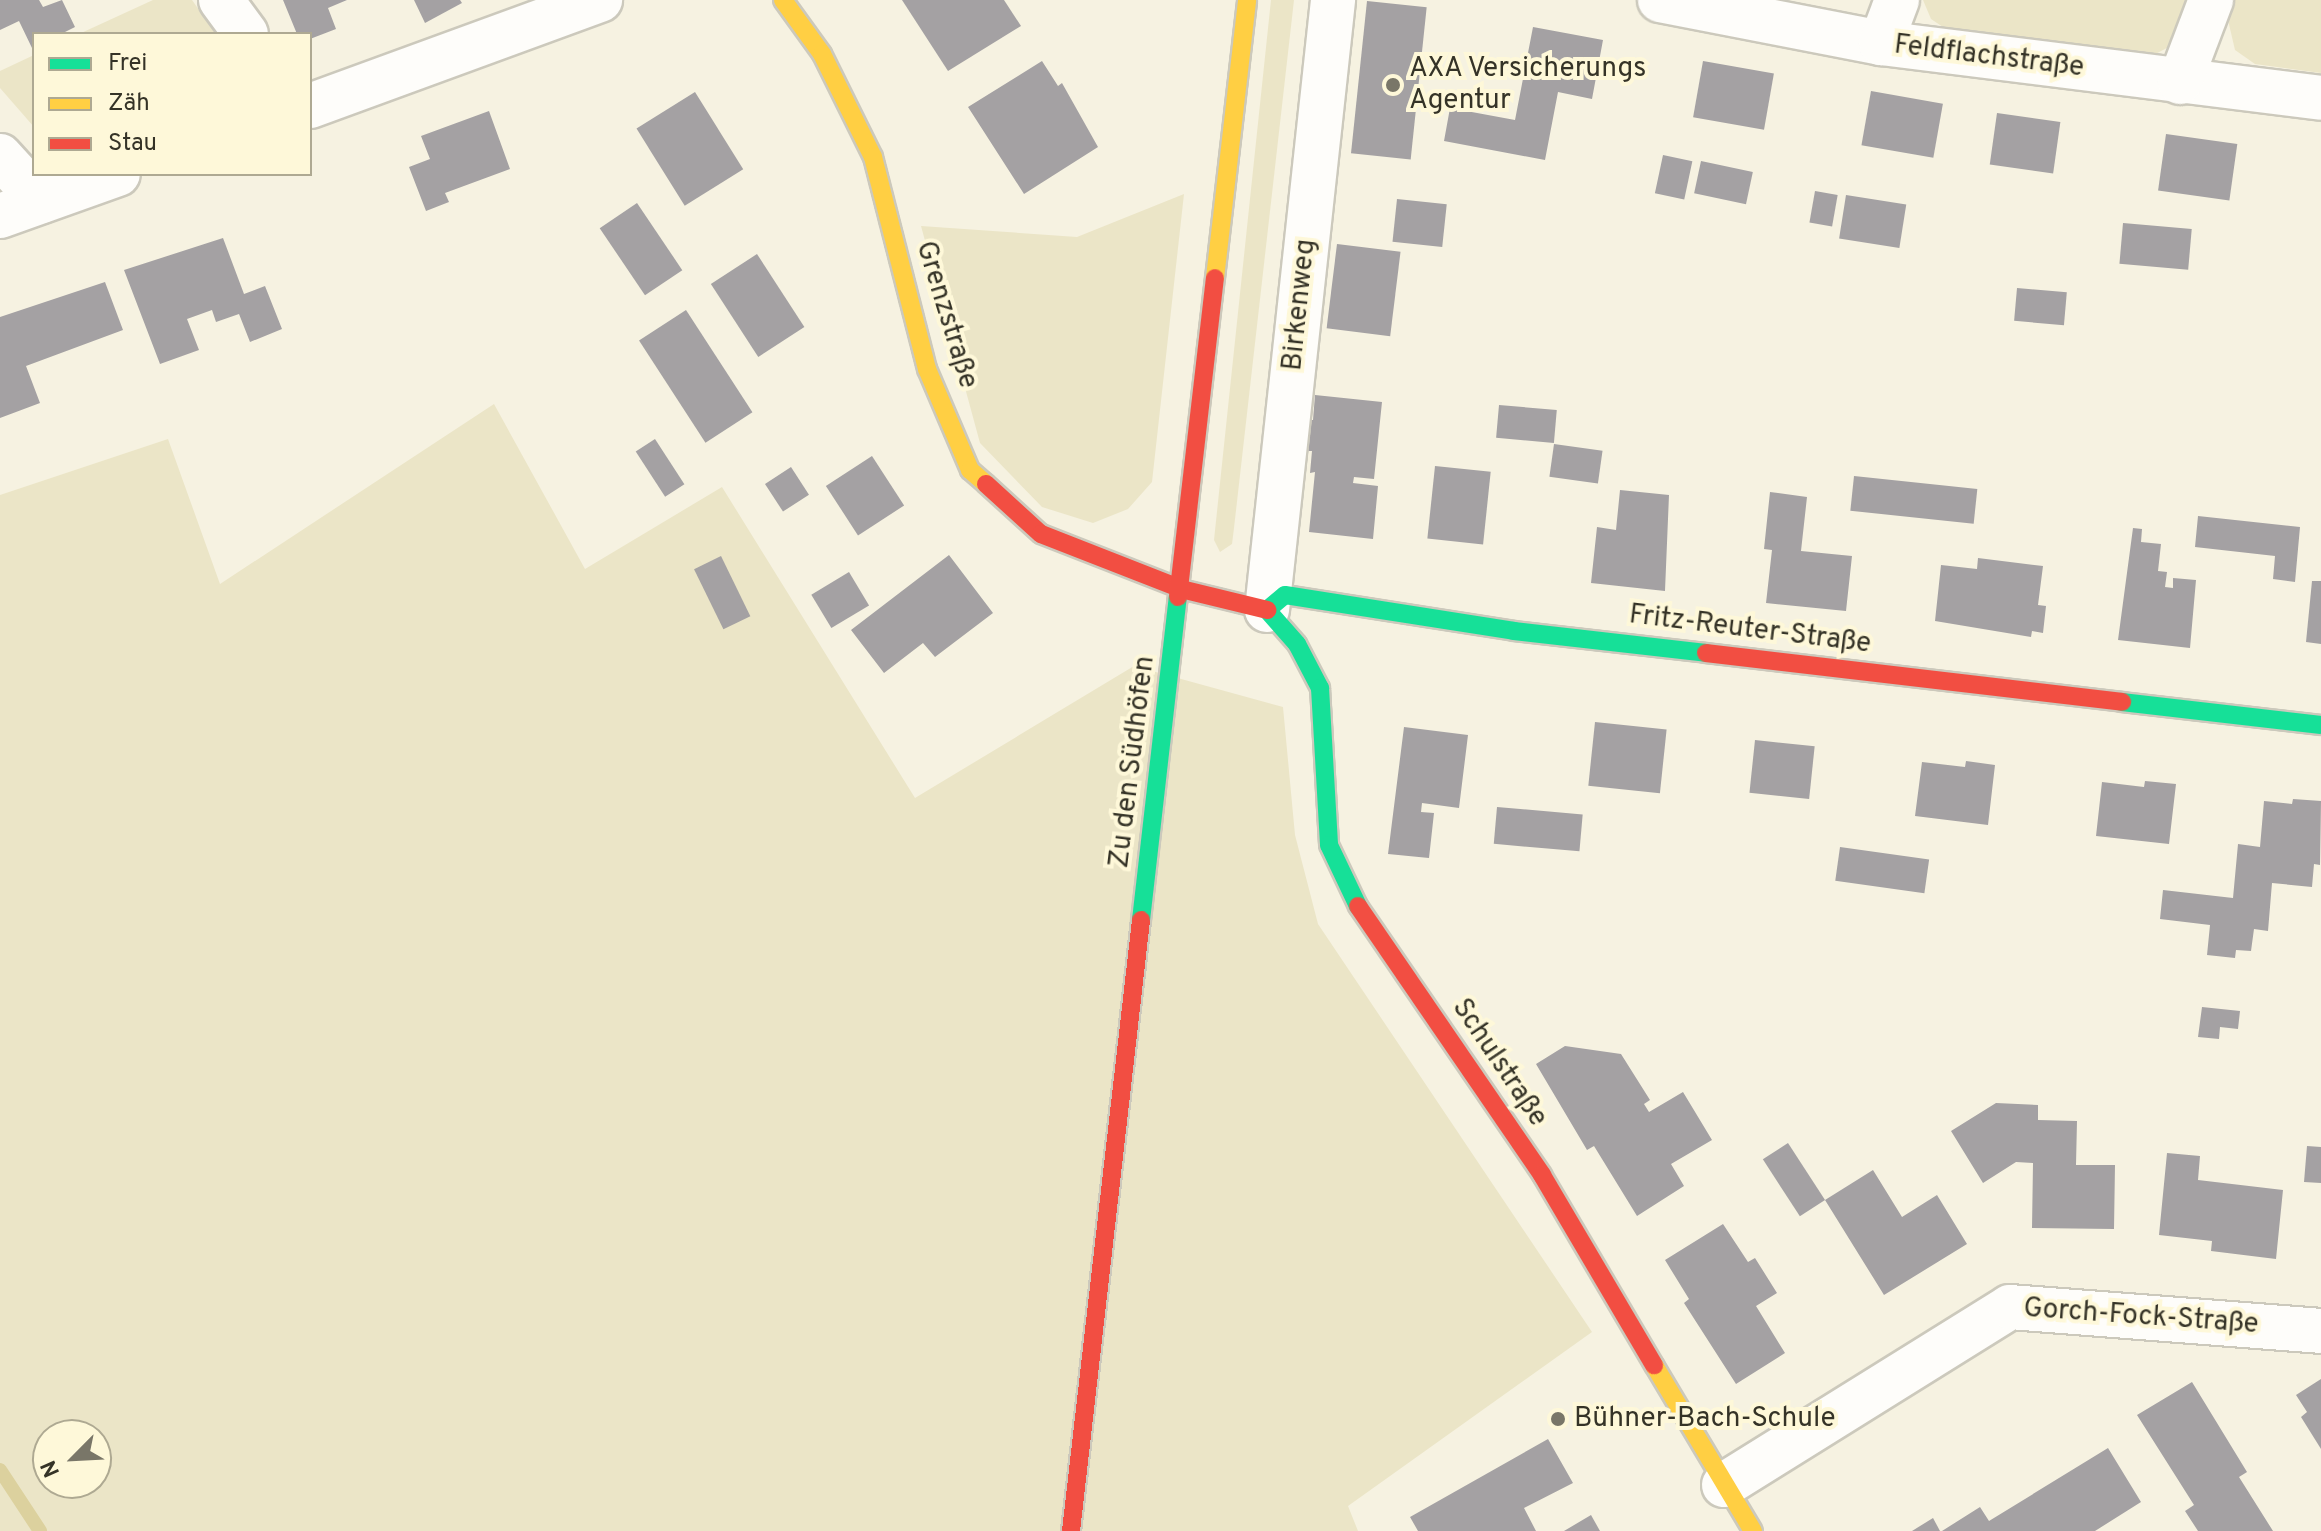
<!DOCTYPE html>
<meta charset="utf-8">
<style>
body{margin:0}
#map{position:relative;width:2321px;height:1531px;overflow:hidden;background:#f6f2e1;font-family:Overpass,sans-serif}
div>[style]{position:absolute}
.green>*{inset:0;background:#ebe5c7}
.stream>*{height:14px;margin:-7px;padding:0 7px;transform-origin:7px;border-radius:7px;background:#dcd19e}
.building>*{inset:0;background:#a4a1a3;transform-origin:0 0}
.roads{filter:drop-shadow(2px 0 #ccc9bc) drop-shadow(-2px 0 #ccc9bc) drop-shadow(0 2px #ccc9bc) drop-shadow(0 -2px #ccc9bc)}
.street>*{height:44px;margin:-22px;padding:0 22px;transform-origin:22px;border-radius:22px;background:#fefdfa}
.fast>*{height:18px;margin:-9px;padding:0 9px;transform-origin:9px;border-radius:9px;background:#16e098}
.slow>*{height:18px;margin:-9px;padding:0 9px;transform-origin:9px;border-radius:9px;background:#ffcf43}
.jam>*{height:18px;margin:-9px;padding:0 9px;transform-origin:9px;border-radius:9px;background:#f24e42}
.dots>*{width:22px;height:22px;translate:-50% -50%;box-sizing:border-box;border:4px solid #fef8d9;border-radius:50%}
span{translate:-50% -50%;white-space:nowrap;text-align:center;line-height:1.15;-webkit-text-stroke:8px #fef8d9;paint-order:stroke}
.street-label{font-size:28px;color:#353327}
.poi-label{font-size:28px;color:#353327}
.left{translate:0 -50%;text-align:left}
.legend{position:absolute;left:32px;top:32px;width:280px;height:144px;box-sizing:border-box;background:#fef8d9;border:2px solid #aea992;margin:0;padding:10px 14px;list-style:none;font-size:24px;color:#353327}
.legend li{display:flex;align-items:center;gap:16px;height:40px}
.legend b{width:40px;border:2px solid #aea992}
.north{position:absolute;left:32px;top:1419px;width:80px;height:80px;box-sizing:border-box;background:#fef8d9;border:2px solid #aea992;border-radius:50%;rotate:246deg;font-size:22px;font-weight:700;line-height:32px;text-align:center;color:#353327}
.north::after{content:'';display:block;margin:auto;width:28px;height:36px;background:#797668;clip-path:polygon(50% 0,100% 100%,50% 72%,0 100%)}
</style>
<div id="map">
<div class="green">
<i style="clip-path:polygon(153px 0,192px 0,216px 34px,79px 34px)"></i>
<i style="clip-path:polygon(1271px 0,1294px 0,1234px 528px,1232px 544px,1220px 552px,1214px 540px)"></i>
<i style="clip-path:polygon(1923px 0,2196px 0,2182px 40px,2144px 60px,1952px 33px,1931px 19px)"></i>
<i style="clip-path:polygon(2235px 0,2321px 0,2321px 73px,2255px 64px,2235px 50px,2228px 20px)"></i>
<i style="clip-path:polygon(34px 55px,34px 127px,0 88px,0 71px)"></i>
<i style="clip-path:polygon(1184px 194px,1152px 482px,1128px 509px,1093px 523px,1042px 507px,980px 443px,921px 226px,1077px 237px)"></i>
<i style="clip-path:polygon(evenodd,494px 404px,585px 569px,722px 487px,915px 798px,1134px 666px,1283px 707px,1295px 835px,1318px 924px,1592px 1332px,1348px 1506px,1358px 1531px,0 1531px,0 495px,168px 439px,220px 584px,494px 404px,48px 1435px,96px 1435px,96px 1483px,48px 1483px,48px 1435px)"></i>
</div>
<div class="stream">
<i style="left:0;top:1470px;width:73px;rotate:56.7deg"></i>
</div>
<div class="building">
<i style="clip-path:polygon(0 0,39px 0,43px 7px,62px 0,75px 27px,61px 34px,34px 34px,32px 48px,19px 21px,0 30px)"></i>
<i style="clip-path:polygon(283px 0,347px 0,328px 8px,336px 29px,310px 39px,310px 34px,297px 34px)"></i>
<i style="clip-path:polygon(414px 0,460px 0,462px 3px,425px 23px)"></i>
<i style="clip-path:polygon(902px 0,1004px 0,1021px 26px,948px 71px)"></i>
<i style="left:1367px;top:1px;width:60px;height:153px;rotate:6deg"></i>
<i style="clip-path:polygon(1533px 27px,1603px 40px,1592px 99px,1558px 92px,1545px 160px,1444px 141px,1450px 108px,1515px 120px)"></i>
<i style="clip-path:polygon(1042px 61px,1058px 86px,1062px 83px,1098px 147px,1024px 194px,968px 107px)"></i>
<i style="left:1703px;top:61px;width:72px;height:57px;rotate:10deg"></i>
<i style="left:1871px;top:91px;width:73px;height:55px;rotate:10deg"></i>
<i style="left:695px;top:92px;width:91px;height:69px;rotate:58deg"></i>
<i style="clip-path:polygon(489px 111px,510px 169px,445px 193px,449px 202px,426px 211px,409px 167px,430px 159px,421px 136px)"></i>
<i style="left:1997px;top:113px;width:64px;height:52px;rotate:8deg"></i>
<i style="left:2166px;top:134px;width:72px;height:57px;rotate:8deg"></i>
<i style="left:1663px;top:155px;width:30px;height:39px;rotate:12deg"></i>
<i style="left:1701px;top:161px;width:53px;height:33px;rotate:12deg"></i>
<i style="left:1815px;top:191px;width:23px;height:32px;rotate:10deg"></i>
<i style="left:1846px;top:195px;width:61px;height:44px;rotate:9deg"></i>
<i style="left:1397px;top:199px;width:50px;height:43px;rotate:6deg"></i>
<i style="left:637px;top:203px;width:81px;height:45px;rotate:56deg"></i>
<i style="left:2123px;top:223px;width:69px;height:41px;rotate:5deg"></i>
<i style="clip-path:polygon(223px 238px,244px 294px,265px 286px,282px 329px,250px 342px,239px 314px,216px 322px,212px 310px,187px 319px,199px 350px,160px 364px,124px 270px)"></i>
<i style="left:1337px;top:244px;width:64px;height:85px;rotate:7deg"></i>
<i style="left:757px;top:254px;width:87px;height:55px;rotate:57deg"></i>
<i style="clip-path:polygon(105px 282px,123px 330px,26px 366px,40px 403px,0 418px,0 317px)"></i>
<i style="left:2017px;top:288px;width:50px;height:33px;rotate:5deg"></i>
<i style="left:686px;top:310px;width:122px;height:56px;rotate:57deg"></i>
<i style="clip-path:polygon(1315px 395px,1382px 402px,1374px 479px,1354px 477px,1353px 483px,1378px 486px,1373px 539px,1309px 532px,1315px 472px,1310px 473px,1312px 451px,1300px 451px,1302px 420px,1313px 420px)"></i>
<i style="left:1499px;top:405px;width:58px;height:33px;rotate:5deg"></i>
<i style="left:655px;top:439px;width:54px;height:23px;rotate:57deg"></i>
<i style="left:1554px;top:444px;width:49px;height:33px;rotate:8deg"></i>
<i style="left:872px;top:456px;width:59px;height:55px;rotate:57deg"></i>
<i style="left:1435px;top:466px;width:56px;height:73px;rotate:6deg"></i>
<i style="left:791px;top:467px;width:33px;height:31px;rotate:57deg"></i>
<i style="left:1854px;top:476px;width:124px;height:35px;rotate:6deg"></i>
<i style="clip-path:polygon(1620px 490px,1669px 495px,1665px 591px,1591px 583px,1597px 527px,1616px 530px)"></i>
<i style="clip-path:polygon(1770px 492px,1807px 497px,1801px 551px,1852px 556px,1846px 611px,1766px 603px,1772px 550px,1764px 549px)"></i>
<i style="clip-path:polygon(2198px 516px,2300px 527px,2295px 582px,2273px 579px,2275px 556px,2195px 547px)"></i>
<i style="clip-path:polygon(2133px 528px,2142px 529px,2141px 542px,2161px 544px,2158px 571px,2167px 572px,2165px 587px,2173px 588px,2173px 578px,2196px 580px,2190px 648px,2118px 640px)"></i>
<i style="clip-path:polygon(949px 555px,993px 613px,935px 657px,923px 643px,884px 673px,851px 630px)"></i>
<i style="left:721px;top:556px;width:67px;height:30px;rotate:64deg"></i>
<i style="clip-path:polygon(1978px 558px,2043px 566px,2038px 605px,2046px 606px,2043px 633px,2032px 631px,2031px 637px,1935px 621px,1941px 565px,1977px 569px)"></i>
<i style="left:849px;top:572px;width:39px;height:44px;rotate:59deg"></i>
<i style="clip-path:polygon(2312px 581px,2321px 581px,2321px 644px,2306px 642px)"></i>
<i style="left:1595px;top:722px;width:72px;height:64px;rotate:6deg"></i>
<i style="clip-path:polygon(1404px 727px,1468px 735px,1459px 808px,1422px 803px,1421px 812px,1434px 813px,1429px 858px,1388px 854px)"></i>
<i style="left:1755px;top:740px;width:60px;height:53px;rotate:6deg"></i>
<i style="clip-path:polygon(1966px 761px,1995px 765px,1988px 825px,1915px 816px,1922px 762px,1965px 767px)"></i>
<i style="clip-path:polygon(2145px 781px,2176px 784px,2169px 844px,2096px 836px,2102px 782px,2144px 787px)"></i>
<i style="clip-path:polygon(2293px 799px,2321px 801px,2320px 865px,2314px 864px,2312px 887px,2272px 883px,2268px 931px,2254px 929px,2251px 951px,2236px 950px,2235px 958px,2207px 955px,2210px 925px,2160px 919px,2163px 890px,2233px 898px,2238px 844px,2260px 847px,2264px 801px,2292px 804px)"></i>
<i style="left:1497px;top:807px;width:86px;height:37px;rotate:5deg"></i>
<i style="left:1840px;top:847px;width:90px;height:34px;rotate:8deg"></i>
<i style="clip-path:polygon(2202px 1007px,2240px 1011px,2238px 1029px,2220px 1027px,2219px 1039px,2198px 1037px)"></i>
<i style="clip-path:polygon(1565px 1046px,1621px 1054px,1650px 1100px,1644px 1104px,1649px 1112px,1683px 1092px,1712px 1140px,1671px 1164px,1684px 1186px,1637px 1216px,1594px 1146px,1587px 1150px,1536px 1064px)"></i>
<i style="clip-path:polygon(1996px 1103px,2038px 1105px,2038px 1120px,2077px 1121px,2076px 1165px,2115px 1165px,2114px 1229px,2032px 1228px,2033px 1163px,2016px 1162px,1983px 1183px,1951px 1131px)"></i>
<i style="left:1788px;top:1143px;width:68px;height:30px;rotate:57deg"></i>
<i style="clip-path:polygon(2307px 1146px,2321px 1147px,2321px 1183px,2304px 1182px)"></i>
<i style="clip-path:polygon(2167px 1153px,2200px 1156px,2198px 1180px,2283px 1190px,2276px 1259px,2211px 1251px,2212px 1241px,2159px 1235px)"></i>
<i style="clip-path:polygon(1873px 1170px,1902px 1217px,1937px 1195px,1967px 1244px,1884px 1295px,1825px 1200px)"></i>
<i style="clip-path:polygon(1723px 1224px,1748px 1262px,1755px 1258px,1777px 1293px,1756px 1306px,1785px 1353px,1736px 1384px,1684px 1303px,1689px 1299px,1665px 1260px)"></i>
<i style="clip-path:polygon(2321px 1379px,2321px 1449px,2301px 1417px,2307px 1412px,2296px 1395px)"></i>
<i style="clip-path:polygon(2192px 1382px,2247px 1472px,2239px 1477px,2273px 1531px,2198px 1531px,2185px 1511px,2194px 1505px,2137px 1415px)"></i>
<i style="clip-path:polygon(1548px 1439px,1573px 1483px,1524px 1508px,1536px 1531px,1418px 1531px,1410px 1517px)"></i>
<i style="clip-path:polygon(2108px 1448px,2141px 1502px,2095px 1531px,1942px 1531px,1980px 1507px,1989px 1521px)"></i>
<i style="clip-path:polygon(1591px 1515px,1600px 1531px,1564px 1531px)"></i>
<i style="clip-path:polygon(1933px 1518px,1940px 1531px,1912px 1531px)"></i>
</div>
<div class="roads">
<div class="street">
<i style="left:221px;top:0;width:42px;rotate:53.7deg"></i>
<i style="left:1660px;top:0;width:225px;rotate:11deg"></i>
<i style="left:1881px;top:43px;width:443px;rotate:7.1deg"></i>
<i style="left:1881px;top:43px;width:46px;rotate:-69.6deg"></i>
<i style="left:2180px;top:82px;width:88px;rotate:-69.3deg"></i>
<i style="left:310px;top:106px;width:309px;rotate:-20.1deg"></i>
<i style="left:0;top:156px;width:61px;rotate:47.7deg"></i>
<i style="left:0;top:216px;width:125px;rotate:-19.6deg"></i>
<i style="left:1267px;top:610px;width:614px;rotate:-83.82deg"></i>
<i style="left:1724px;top:1485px;width:337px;rotate:-31.9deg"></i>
<i style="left:2010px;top:1307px;width:312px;rotate:4.4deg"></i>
</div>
<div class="fast">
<i style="left:1267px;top:610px;width:23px;rotate:-40deg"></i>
<i style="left:1285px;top:595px;width:232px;rotate:8.9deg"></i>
<i style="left:1514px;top:631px;width:193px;rotate:6.5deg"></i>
<i style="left:1267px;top:610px;width:45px;rotate:48.6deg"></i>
<i style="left:1297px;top:644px;width:50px;rotate:62.4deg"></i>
<i style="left:1320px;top:688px;width:157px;rotate:86.7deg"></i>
<i style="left:1329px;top:845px;width:68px;rotate:64.6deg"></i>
<i style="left:2122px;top:702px;width:200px;rotate:6.6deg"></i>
<i style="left:1141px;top:920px;width:325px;rotate:-83.5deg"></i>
</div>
<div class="slow">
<i style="left:783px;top:0;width:67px;rotate:54.2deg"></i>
<i style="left:822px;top:54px;width:115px;rotate:63.7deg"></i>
<i style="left:873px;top:157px;width:219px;rotate:75.7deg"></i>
<i style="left:927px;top:369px;width:110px;rotate:66.9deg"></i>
<i style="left:970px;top:470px;width:21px;rotate:41deg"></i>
<i style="left:1215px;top:278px;width:280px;rotate:-83.4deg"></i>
<i style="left:1654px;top:1365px;width:193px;rotate:59.2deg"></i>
</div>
<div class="jam">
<i style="left:986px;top:484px;width:74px;rotate:42.3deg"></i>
<i style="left:1041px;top:534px;width:150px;rotate:21.4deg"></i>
<i style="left:1181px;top:589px;width:89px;rotate:13.7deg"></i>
<i style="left:1178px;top:597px;width:321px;rotate:-83.4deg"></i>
<i style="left:1706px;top:653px;width:419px;rotate:6.7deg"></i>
<i style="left:1358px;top:906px;width:326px;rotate:55.6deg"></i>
<i style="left:1542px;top:1175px;width:221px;rotate:59.5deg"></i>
<i style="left:1071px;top:1531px;width:615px;rotate:-83.46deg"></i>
</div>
</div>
<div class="dots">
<i style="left:1393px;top:85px;background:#797668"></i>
<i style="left:1558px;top:1419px;background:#797668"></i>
</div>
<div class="street-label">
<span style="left:1989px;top:57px;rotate:7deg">Feldflachstraße</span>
<span style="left:1300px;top:305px;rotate:-84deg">Birkenweg</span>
<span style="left:946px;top:315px;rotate:73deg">Grenzstraße</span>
<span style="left:1750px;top:630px;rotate:7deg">Fritz-Reuter-Straße</span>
<span style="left:1133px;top:762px;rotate:-83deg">Zu den Südhöfen</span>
<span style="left:1499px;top:1063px;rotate:56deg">Schulstraße</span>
<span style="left:2141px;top:1317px;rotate:4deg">Gorch-Fock-Straße</span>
</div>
<div class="poi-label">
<span class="left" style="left:1409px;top:85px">AXA Versicherungs<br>Agentur</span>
<span class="left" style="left:1574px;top:1419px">Bühner-Bach-Schule</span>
</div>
<ul class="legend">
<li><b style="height:10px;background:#16e098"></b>Frei</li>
<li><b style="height:10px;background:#ffcf43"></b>Zäh</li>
<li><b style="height:10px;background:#f24e42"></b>Stau</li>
</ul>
<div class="north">N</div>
</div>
